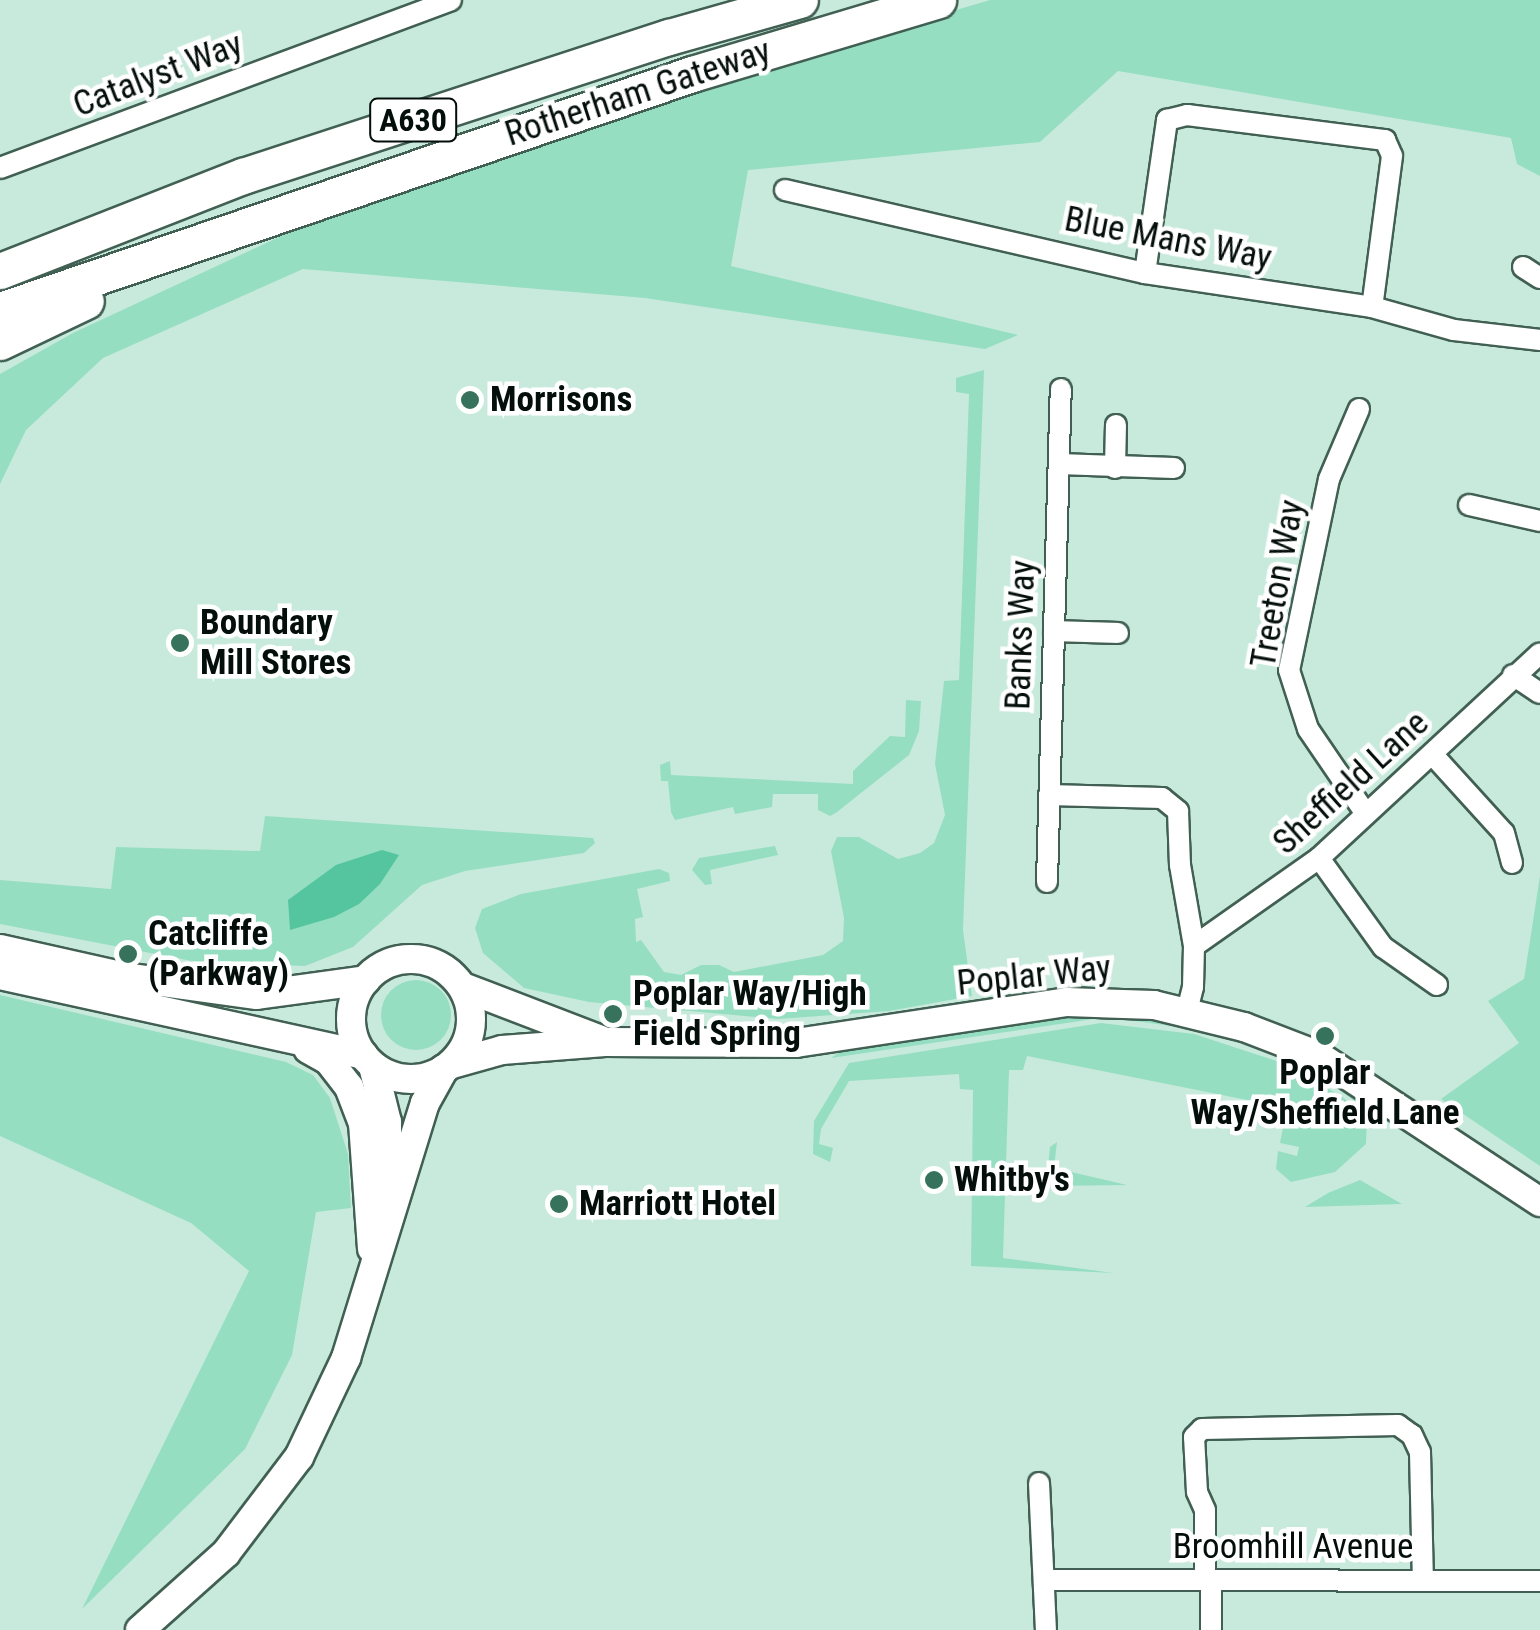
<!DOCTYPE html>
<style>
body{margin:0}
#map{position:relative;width:1540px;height:1630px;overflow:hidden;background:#c8eadc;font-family:"Roboto Condensed",sans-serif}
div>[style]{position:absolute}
.green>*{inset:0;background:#96dec2}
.round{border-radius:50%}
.water>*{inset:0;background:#54c59f}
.roads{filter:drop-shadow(2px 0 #416053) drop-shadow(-2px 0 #416053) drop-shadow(0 2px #416053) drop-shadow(0 -2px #416053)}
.street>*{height:20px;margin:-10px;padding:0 10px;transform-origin:10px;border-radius:10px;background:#fff}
.secondary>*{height:28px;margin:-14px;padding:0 14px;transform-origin:14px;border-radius:14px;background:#fff}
.secondary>.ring{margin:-14px;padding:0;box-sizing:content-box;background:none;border:28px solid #fff;border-radius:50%}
.highway>*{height:35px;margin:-17.5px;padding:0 17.5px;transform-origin:17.5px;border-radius:17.5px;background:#fff}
.dots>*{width:28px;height:28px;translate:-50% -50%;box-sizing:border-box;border:5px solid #fff;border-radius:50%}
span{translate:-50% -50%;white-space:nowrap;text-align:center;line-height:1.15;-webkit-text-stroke:9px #fff;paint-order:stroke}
.shield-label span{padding:2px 8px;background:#fff;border:2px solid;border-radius:8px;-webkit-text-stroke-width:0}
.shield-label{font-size:32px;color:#040e0a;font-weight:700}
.street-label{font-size:35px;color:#040e0a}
.poi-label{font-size:35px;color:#040e0a;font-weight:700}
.left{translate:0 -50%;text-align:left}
</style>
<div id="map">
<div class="green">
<i style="clip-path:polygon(990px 0,1540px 0,1540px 176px,1517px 164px,1511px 138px,1118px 71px,1040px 142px,748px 170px,731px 266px,1018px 335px,985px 349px,645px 298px,303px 269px,103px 358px,26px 430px,0 484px,0 374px,73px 333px,352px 203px,713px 82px)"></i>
<i style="clip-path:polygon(984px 370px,963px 930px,972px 996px,889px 1011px,778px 1019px,589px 1002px,524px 988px,483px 953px,475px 928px,482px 909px,521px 894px,659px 869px,669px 873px,670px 881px,637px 889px,643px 917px,635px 919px,636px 942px,641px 940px,664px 972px,681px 975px,701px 965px,719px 965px,734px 972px,823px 955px,843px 941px,844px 918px,831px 851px,837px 837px,859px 837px,898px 859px,920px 853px,934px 843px,945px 815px,935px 764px,944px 681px,959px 680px,969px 394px,956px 392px,956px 378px)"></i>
<i style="clip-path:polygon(906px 700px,921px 701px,919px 731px,909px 755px,837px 812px,830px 816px,818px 810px,818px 794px,773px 794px,772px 807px,735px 814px,733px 807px,675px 820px,671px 812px,668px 781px,661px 781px,660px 765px,670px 761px,671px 775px,853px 784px,853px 771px,890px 736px,905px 737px)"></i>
<i style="clip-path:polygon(265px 816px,593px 838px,595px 843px,584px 853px,465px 871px,422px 885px,353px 947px,305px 966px,197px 962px,0 924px,0 880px,111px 889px,116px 847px,260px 851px)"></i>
<i style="clip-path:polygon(775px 846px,778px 855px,710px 870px,712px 884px,705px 885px,692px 870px,699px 858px)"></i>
<i style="clip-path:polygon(1540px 876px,1540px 1166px,1441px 1099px,1519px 1043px,1488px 1001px,1524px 979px)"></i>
<i class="round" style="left:381px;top:980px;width:70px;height:70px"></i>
<i style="clip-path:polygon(0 995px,286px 1062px,313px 1075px,330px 1098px,348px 1154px,351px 1208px,316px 1212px,292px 1355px,245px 1449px,82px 1609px,249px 1271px,191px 1223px,0 1136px)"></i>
<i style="clip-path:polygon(1129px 1014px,1216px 1029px,1316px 1068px,1365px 1101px,1372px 1113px,1322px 1078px,1264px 1049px,1185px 1028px,1107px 1017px,831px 1058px,840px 1052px,1055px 1015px)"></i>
<i style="clip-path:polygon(1101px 1023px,1194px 1034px,1283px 1063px,1341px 1096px,1367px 1117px,1366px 1144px,1335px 1172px,1291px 1182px,1276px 1169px,1278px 1151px,1297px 1156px,1299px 1147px,1280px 1143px,1287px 1108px,1027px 1056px,1023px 1070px,1009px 1070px,1003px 1258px,1113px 1273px,971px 1266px,973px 1090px,960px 1089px,959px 1074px,849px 1081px,821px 1129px,819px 1144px,833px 1148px,830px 1162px,813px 1154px,814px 1121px,849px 1063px)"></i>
<i style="clip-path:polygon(1057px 1142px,1054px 1168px,1127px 1185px,1046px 1186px,1050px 1147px)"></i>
<i style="clip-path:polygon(1360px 1180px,1402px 1204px,1305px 1207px,1328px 1193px)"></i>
</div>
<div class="water">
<i style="clip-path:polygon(382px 850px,399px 855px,380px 884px,359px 904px,334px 917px,290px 930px,288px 900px,336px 865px)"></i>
</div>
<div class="roads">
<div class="street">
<i style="left:0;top:168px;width:481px;rotate:-20.4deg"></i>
<i style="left:785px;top:190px;width:369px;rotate:13deg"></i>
<i style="left:1145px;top:273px;width:230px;rotate:8.5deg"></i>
<i style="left:1372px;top:307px;width:85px;rotate:15.7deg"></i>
<i style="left:1454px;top:330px;width:87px;rotate:6.6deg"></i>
<i style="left:1523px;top:267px;width:20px;rotate:33deg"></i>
<i style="left:1145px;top:273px;width:155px;rotate:-81.8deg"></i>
<i style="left:1167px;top:120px;width:21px;rotate:-14deg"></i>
<i style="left:1187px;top:115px;width:200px;rotate:7.2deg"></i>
<i style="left:1385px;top:140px;width:17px;rotate:66deg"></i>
<i style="left:1392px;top:156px;width:152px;rotate:97.5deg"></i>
<i style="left:1359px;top:409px;width:76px;rotate:113.2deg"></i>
<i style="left:1329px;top:479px;width:195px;rotate:101.8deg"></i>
<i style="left:1289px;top:670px;width:62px;rotate:72.1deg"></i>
<i style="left:1308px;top:729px;width:103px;rotate:55.7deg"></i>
<i style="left:1059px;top:464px;width:115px;rotate:2deg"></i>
<i style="left:1115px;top:468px;width:43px;rotate:-88.7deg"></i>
<i style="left:1469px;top:505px;width:73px;rotate:12.7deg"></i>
<i style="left:1054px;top:631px;width:64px;rotate:1.8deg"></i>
<i style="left:1513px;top:675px;width:32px;rotate:34deg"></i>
<i style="left:1433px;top:755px;width:105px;rotate:47.7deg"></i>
<i style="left:1504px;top:833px;width:31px;rotate:75deg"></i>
<i style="left:1049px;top:795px;width:113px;rotate:1.5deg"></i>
<i style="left:1162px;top:798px;width:21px;rotate:39deg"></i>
<i style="left:1178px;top:811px;width:54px;rotate:87.9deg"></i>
<i style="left:1180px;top:865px;width:82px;rotate:80.2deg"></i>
<i style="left:1194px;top:946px;width:41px;rotate:91.4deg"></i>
<i style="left:1193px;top:987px;width:25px;rotate:104deg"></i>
<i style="left:1319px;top:858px;width:110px;rotate:54.3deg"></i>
<i style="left:1383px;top:947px;width:66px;rotate:35.1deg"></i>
<i style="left:1047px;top:882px;width:493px;rotate:-88.4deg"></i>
<i style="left:1194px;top:946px;width:153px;rotate:-35.1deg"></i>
<i style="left:1319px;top:858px;width:301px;rotate:-42.8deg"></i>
<i style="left:1039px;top:1483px;width:147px;rotate:87.3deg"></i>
<i style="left:1211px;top:1579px;width:51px;rotate:90deg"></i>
<i style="left:1045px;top:1580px;width:495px;rotate:0.1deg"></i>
<i style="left:1205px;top:1580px;width:70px;rotate:-90deg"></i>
<i style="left:1205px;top:1510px;width:20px;rotate:-114deg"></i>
<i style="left:1197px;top:1492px;width:55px;rotate:-93.1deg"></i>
<i style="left:1194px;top:1437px;width:11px;rotate:-45deg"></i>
<i style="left:1202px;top:1429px;width:196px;rotate:-1.2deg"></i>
<i style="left:1398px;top:1425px;width:17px;rotate:36deg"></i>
<i style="left:1412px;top:1435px;width:19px;rotate:65deg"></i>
<i style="left:1420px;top:1452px;width:128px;rotate:88.7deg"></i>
</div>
<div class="secondary">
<i style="left:0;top:949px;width:128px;rotate:12.6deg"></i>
<i style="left:125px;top:977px;width:133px;rotate:7.8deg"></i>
<i style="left:257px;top:995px;width:110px;rotate:-7.8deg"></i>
<i class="ring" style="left:351px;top:959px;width:92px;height:92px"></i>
<i style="left:0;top:975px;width:372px;rotate:12.4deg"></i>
<i style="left:463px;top:987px;width:148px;rotate:21deg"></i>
<i style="left:308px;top:1049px;width:23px;rotate:29deg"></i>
<i style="left:328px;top:1060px;width:34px;rotate:52deg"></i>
<i style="left:349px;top:1087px;width:39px;rotate:69deg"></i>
<i style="left:363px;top:1123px;width:126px;rotate:85.9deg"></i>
<i style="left:452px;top:1064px;width:52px;rotate:-15.6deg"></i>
<i style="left:502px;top:1050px;width:103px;rotate:-4.4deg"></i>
<i style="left:605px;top:1042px;width:191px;rotate:0.3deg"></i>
<i style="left:796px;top:1043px;width:274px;rotate:-8.6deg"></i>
<i style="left:1067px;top:1002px;width:87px;rotate:2deg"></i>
<i style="left:1154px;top:1005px;width:93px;rotate:13.7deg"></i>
<i style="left:1244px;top:1027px;width:78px;rotate:21deg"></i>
<i style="left:1317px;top:1055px;width:267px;rotate:33.4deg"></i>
<i style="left:373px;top:1066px;width:58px;rotate:76deg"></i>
<i style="left:387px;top:1122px;width:76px;rotate:90deg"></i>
<i style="left:140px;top:1630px;width:115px;rotate:-41.8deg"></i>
<i style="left:226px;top:1553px;width:121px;rotate:-52.8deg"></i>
<i style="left:299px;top:1457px;width:110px;rotate:-64.6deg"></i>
<i style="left:346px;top:1358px;width:267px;rotate:-72.8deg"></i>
<i style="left:425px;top:1103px;width:39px;rotate:-61deg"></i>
</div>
<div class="highway">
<i style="left:0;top:271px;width:261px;rotate:-21.4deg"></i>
<i style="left:243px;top:176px;width:448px;rotate:-18.1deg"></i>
<i style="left:669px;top:37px;width:136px;rotate:-15.8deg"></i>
<i style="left:0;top:310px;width:731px;rotate:-18.83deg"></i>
<i style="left:692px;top:74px;width:257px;rotate:-16.7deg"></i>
<i style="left:0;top:342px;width:95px;rotate:-25.5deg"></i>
</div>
</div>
<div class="dots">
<i style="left:470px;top:400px;background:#36725c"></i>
<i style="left:180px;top:643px;background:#36725c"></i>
<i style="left:128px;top:954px;background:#36725c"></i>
<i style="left:613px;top:1014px;background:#36725c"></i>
<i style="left:1325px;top:1036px;background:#36725c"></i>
<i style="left:934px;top:1180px;background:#36725c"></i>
<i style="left:559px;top:1204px;background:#36725c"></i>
</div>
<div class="shield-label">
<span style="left:413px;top:120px">A630</span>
</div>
<div class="street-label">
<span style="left:158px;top:75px;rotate:-21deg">Catalyst Way</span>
<span style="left:638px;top:93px;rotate:-18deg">Rotherham Gateway</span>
<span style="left:1168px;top:239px;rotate:11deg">Blue Mans Way</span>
<span style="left:1278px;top:584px;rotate:-80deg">Treeton Way</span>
<span style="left:1021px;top:635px;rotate:-88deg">Banks Way</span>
<span style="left:1351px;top:783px;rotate:-42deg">Sheffield Lane</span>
<span style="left:1034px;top:976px;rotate:-6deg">Poplar Way</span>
<span style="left:1293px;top:1547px">Broomhill Avenue</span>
</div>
<div class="poi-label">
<span class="left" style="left:490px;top:400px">Morrisons</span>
<span class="left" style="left:200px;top:643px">Boundary<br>Mill Stores</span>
<span class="left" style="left:148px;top:954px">Catcliffe<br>(Parkway)</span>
<span class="left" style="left:633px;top:1014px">Poplar Way/High<br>Field Spring</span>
<span style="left:1325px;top:1093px">Poplar<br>Way/Sheffield Lane</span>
<span class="left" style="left:954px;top:1180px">Whitby's</span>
<span class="left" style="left:579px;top:1204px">Marriott Hotel</span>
</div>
</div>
